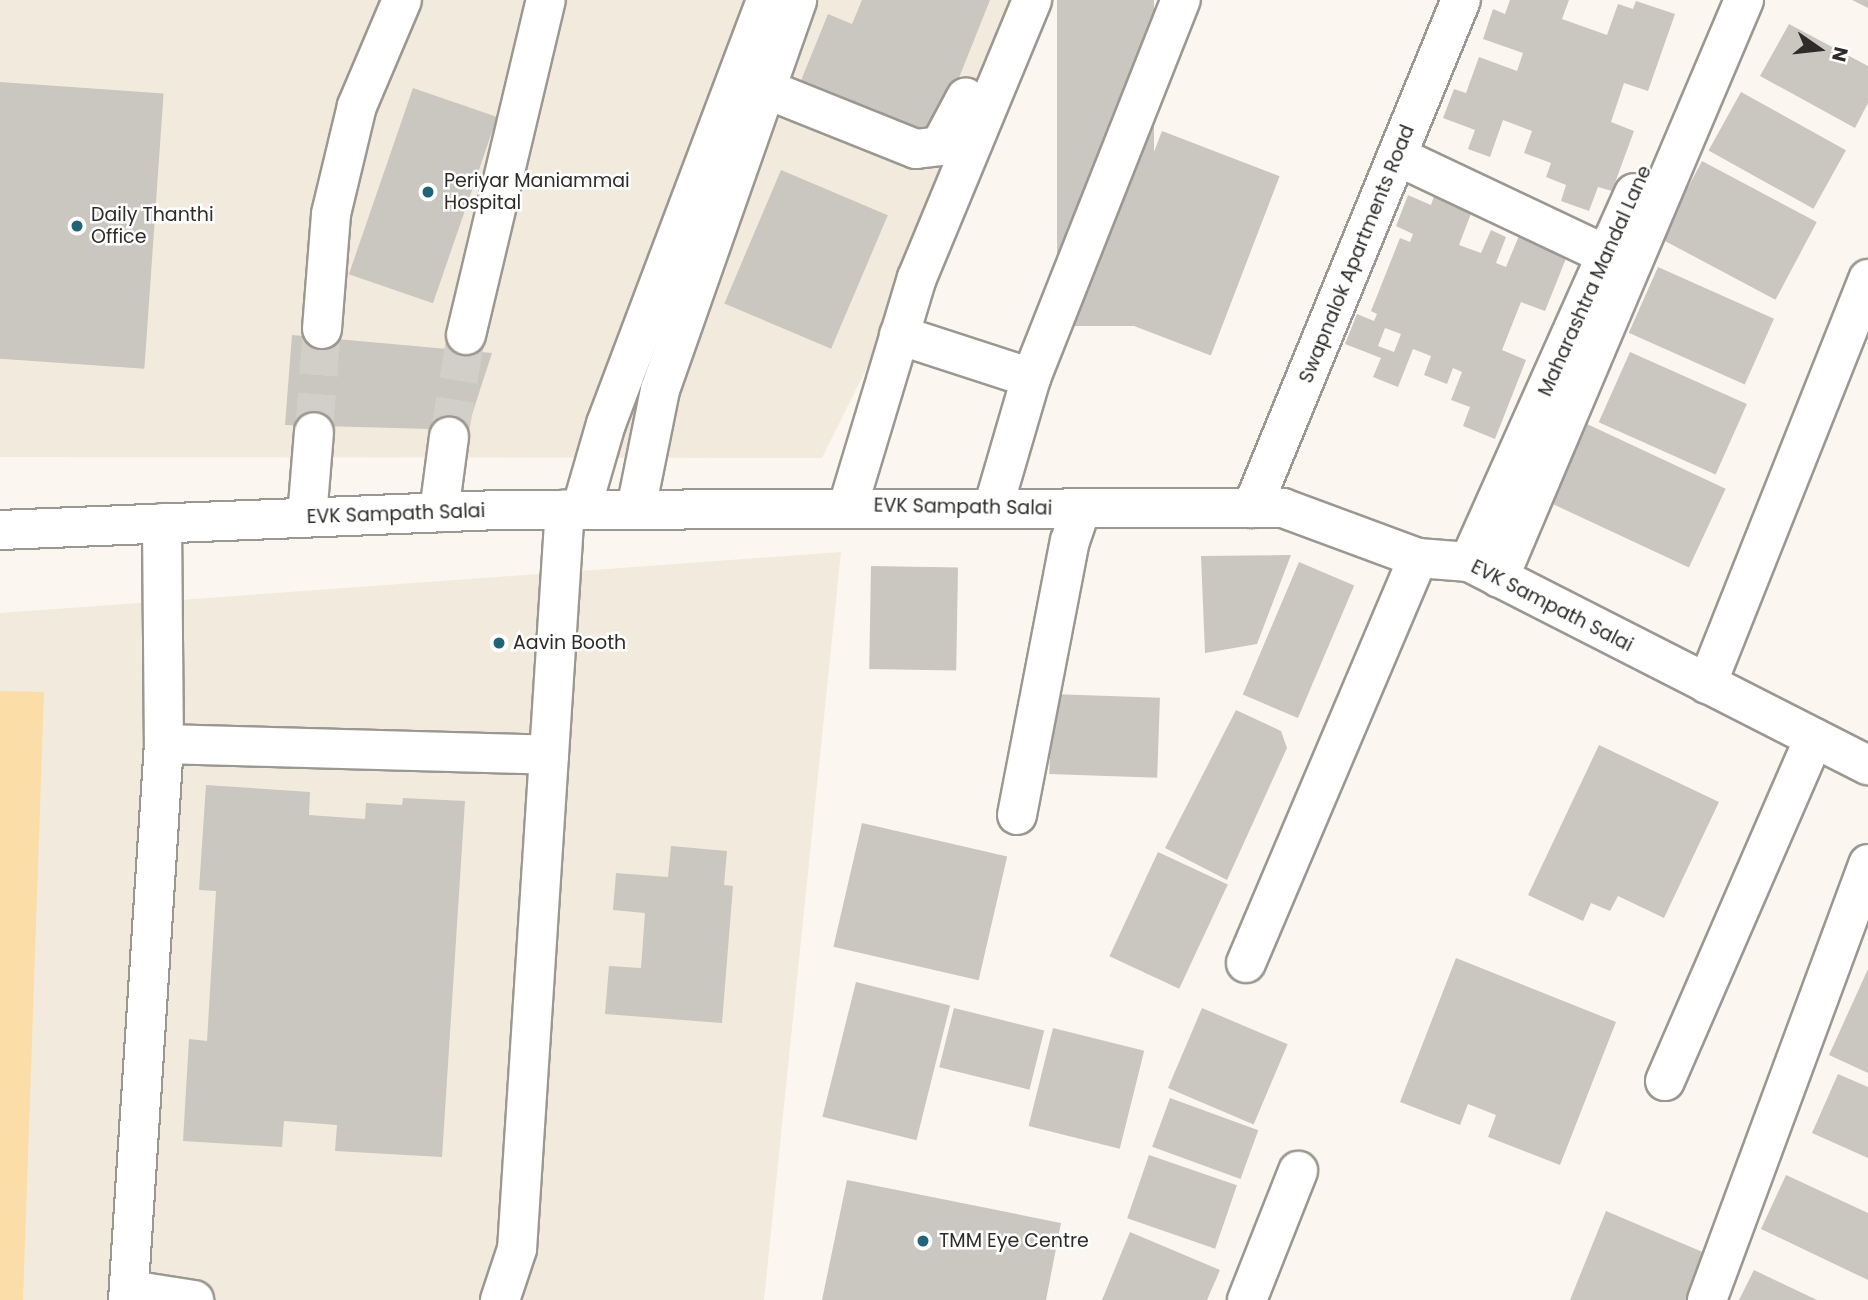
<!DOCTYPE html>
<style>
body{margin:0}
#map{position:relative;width:1868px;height:1300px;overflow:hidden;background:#fbf7f0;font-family:Poppins,sans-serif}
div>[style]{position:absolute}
.built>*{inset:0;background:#f2eadd}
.green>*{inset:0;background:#fbdda7}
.building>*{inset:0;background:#cac6c0;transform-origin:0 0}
.minor-tunnel>*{height:38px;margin-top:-19px;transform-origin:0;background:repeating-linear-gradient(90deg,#d2cec8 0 38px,transparent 0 57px)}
.roads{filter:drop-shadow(2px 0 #9b9891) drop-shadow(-2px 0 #9b9891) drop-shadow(0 2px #9b9891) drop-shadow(0 -2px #9b9891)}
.minor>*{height:38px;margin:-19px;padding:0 19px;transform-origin:19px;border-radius:19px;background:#fff}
.dots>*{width:19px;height:19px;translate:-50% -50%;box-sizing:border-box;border:4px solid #fff;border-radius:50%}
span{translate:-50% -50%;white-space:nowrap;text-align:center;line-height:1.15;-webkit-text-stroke:5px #fff;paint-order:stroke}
.poi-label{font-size:19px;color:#2d2c29}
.left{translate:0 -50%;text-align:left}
.street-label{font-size:19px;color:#2d2c29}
.north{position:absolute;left:1784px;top:14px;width:70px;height:70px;-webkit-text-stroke:5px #fff;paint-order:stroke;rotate:104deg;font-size:19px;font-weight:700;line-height:28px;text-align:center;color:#2d2c29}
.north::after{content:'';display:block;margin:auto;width:24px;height:32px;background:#2d2c29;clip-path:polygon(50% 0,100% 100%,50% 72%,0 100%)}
</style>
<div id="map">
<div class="built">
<i style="clip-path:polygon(0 0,1032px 0,933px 235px,822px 458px,0 457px)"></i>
<i style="clip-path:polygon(841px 552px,764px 1300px,0 1300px,0 613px)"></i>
</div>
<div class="green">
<i style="clip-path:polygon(0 691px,44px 692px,23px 1300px,0 1300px)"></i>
</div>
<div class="building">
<i style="clip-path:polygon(862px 0,990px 0,935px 138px,800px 83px,828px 14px,852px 24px)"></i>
<i style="left:1057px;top:0;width:97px;height:326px"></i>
<i style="clip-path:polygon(1510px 0,1569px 0,1562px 19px,1607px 35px,1618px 4px,1633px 9px,1636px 1px,1675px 14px,1648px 91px,1624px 83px,1611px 122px,1634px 131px,1612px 191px,1598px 187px,1589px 211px,1561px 201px,1566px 185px,1546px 177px,1551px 163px,1524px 153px,1532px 131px,1503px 120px,1490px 157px,1468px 149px,1475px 130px,1443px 118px,1454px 89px,1466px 93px,1479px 57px,1517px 71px,1523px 53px,1483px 39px,1493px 9px,1505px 14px)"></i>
<i style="clip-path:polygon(1852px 0,1868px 0,1868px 8px)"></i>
<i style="clip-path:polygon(1789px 24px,1868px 66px,1868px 103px,1855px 128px,1760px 76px)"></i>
<i style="left:0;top:82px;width:164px;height:276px;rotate:4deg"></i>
<i style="left:413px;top:88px;width:89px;height:197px;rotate:19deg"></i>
<i style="left:1741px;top:92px;width:120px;height:67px;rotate:29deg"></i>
<i style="left:1162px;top:131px;width:126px;height:192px;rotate:21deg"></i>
<i style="left:1702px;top:161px;width:130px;height:88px;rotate:28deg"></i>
<i style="left:781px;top:170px;width:116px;height:145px;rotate:23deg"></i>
<i style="clip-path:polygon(evenodd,1408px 195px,1431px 205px,1434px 196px,1472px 211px,1459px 245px,1481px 253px,1491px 230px,1506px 237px,1496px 263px,1506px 267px,1521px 231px,1569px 251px,1545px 311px,1521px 302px,1502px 350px,1526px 360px,1495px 439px,1463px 426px,1470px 407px,1451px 400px,1462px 372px,1453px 368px,1447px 384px,1424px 375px,1431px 356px,1413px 349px,1398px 387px,1373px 377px,1381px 358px,1345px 344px,1357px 314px,1374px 321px,1377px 314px,1371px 311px,1400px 238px,1410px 242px,1413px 234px,1396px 226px,1408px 195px,1385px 328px,1401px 334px,1394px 352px,1378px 346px,1385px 328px)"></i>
<i style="left:1658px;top:267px;width:127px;height:72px;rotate:24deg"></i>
<i style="clip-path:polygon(292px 335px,492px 353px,467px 430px,285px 425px)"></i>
<i style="left:1630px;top:352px;width:128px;height:77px;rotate:24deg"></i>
<i style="left:1587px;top:424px;width:153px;height:87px;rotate:25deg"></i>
<i style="clip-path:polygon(1291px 555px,1257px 644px,1205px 653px,1201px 556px)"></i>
<i style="left:1299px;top:562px;width:60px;height:144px;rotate:23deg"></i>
<i style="left:871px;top:566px;width:87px;height:103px;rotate:1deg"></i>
<i style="left:1052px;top:694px;width:108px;height:80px;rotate:2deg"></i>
<i style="clip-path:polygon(1236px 710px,1281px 731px,1287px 748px,1227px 880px,1165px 848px)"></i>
<i style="clip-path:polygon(1599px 745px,1719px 802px,1664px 918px,1618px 896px,1610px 911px,1591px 903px,1583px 921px,1528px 895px)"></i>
<i style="clip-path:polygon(206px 785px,310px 792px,309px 815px,365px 819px,366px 803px,402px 805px,403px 798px,465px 801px,442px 1157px,335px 1151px,337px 1125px,284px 1121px,282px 1147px,183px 1141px,189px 1039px,207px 1041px,216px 891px,199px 890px)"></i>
<i style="left:862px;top:823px;width:149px;height:127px;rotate:13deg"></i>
<i style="clip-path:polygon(671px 846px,727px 851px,724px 885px,733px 886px,722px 1023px,605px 1014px,609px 966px,641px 968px,645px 913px,613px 910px,616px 873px,668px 877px)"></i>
<i style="left:1158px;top:852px;width:77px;height:115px;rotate:25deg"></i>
<i style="clip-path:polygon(1456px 958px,1616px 1022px,1560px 1165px,1488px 1137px,1496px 1115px,1468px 1104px,1460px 1125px,1400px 1102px)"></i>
<i style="clip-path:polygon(1868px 969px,1868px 1073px,1829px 1055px)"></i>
<i style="left:856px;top:982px;width:97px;height:139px;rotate:14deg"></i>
<i style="left:954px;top:1008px;width:93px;height:61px;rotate:14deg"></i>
<i style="left:1202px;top:1008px;width:93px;height:87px;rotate:23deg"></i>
<i style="left:1053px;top:1028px;width:94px;height:101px;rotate:14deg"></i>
<i style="clip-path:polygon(1838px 1074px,1868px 1087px,1868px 1158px,1812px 1133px)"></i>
<i style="left:1170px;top:1098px;width:94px;height:52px;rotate:20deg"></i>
<i style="left:1149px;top:1155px;width:93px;height:67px;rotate:19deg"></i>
<i style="clip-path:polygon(1786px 1175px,1868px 1213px,1868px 1280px,1761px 1229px)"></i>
<i style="clip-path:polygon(847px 1180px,1061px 1223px,1046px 1300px,822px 1300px)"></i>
<i style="clip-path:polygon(1606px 1211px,1712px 1256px,1694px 1300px,1570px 1300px)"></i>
<i style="clip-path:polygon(1130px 1232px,1220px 1270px,1207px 1300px,1102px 1300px)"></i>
<i style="clip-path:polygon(1754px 1270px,1817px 1300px,1739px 1300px)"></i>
</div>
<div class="minor-tunnel">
<i style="left:314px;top:432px;width:103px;rotate:-85.6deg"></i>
<i style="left:449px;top:437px;width:103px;rotate:-80.5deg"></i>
</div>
<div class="roads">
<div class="minor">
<i style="left:761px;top:87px;width:167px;rotate:21.8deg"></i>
<i style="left:916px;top:149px;width:24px;rotate:-7deg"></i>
<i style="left:940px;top:146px;width:55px;rotate:-62deg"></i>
<i style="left:1397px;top:156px;width:231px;rotate:25.3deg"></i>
<i style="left:322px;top:329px;width:115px;rotate:-85.5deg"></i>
<i style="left:331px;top:214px;width:111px;rotate:-76.5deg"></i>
<i style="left:357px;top:106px;width:115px;rotate:-67deg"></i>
<i style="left:466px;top:335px;width:344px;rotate:-76.6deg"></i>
<i style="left:899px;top:335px;width:139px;rotate:18deg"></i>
<i style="left:1031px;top:378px;width:407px;rotate:-68.4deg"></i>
<i style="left:848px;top:506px;width:238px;rotate:-73.2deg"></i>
<i style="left:917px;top:278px;width:301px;rotate:-67.5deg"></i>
<i style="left:993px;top:508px;width:135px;rotate:-73.7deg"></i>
<i style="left:1252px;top:508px;width:549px;rotate:-67.64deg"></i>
<i style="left:636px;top:509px;width:121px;rotate:-78.6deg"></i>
<i style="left:660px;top:390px;width:413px;rotate:-70.6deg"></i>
<i style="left:581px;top:510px;width:90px;rotate:-73.8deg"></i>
<i style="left:606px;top:424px;width:453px;rotate:-69.3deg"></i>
<i style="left:439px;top:512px;width:76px;rotate:-82.4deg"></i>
<i style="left:307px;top:517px;width:85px;rotate:-85.3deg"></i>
<i style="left:162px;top:523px;width:221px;rotate:89.5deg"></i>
<i style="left:164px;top:744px;width:385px;rotate:1.6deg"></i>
<i style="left:549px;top:755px;width:495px;rotate:93.7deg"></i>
<i style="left:517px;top:1249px;width:54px;rotate:108.4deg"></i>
<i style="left:0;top:530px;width:495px;rotate:-2.3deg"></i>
<i style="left:495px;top:510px;width:788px;rotate:-0.15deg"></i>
<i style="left:1283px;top:508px;width:144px;rotate:20.3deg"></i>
<i style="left:1418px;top:558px;width:51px;rotate:4.5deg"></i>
<i style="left:1469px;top:562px;width:448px;rotate:27deg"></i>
<i style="left:1469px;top:562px;width:404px;rotate:-65.9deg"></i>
<i style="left:1499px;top:578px;width:628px;rotate:-67.03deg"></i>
<i style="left:1707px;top:684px;width:436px;rotate:-68.3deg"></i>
<i style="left:549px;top:755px;width:246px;rotate:-86.3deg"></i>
<i style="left:1017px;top:815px;width:279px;rotate:-79.1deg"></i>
<i style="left:1070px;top:541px;width:34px;rotate:-71deg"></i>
<i style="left:1246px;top:963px;width:440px;rotate:-67deg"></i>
<i style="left:1665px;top:1081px;width:374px;rotate:-66.5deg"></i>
<i style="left:130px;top:1290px;width:65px;rotate:8.9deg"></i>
<i style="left:128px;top:1300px;width:557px;rotate:-86.3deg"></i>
<i style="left:1247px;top:1300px;width:139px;rotate:-68.4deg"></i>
<i style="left:1707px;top:1300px;width:465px;rotate:-69.7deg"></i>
</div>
</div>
<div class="dots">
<i style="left:428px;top:192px;background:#216477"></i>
<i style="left:77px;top:226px;background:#216477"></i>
<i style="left:499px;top:643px;background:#216477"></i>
<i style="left:923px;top:1241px;background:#216477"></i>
</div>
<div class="poi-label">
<span class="left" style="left:444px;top:192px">Periyar Maniammai<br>Hospital</span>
<span class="left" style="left:91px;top:226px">Daily Thanthi<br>Office</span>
<span class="left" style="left:513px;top:643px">Aavin Booth</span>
<span class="left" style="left:939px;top:1241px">TMM Eye Centre</span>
</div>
<div class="street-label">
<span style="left:1357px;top:254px;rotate:-68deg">Swapnalok Apartments Road</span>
<span style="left:1595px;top:281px;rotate:-66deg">Maharashtra Mandal Lane</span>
<span style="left:963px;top:507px;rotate:1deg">EVK Sampath Salai</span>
<span style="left:396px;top:514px;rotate:-2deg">EVK Sampath Salai</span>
<span style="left:1552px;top:606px;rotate:27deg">EVK Sampath Salai</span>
</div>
<div class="north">N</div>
</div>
